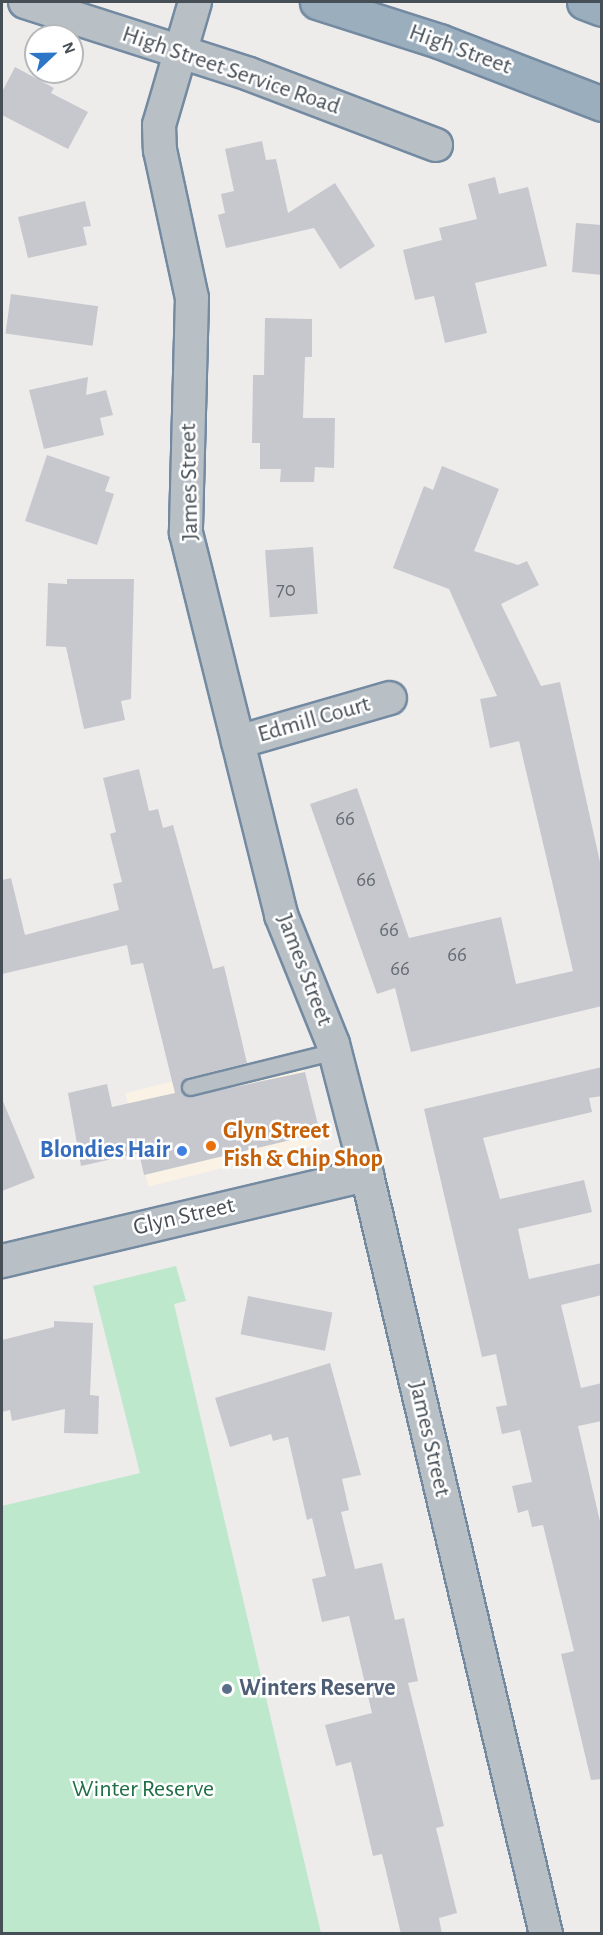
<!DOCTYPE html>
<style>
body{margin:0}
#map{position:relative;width:603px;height:1935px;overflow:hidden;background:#eeebeb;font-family:"Alegreya Sans",sans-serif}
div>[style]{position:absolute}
.commercial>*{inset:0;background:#f9f2e5;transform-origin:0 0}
.green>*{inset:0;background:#bde8cc}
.building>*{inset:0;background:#c6c8ce;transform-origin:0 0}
.roads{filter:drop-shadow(2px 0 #738aa1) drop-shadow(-2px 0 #738aa1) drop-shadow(0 2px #738aa1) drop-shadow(0 -2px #738aa1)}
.service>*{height:15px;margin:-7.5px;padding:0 7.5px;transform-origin:7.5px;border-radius:7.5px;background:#b8c0c6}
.minor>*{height:32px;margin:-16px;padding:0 16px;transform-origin:16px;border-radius:16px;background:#b8c0c6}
.trunk>*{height:33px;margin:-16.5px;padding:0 16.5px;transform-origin:16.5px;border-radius:16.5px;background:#9aaebe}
.dots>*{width:16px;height:16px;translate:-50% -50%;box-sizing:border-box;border:3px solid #fff;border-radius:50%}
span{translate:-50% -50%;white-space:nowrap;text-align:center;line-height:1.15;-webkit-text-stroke:5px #fff;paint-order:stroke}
.number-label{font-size:21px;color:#666d74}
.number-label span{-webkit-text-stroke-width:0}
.street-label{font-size:24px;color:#464f56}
.food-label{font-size:24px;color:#c56008;font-weight:700}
.left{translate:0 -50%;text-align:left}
.shop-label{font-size:24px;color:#366cbe;font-weight:700}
.right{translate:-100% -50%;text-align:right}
.service-label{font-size:24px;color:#4e5e75;font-weight:700}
.park-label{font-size:24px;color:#206e45}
.frame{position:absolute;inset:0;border:3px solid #464f56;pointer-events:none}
.north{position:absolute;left:24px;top:24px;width:60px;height:60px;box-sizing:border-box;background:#fff;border:2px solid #b5b9bb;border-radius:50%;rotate:68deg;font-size:16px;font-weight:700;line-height:24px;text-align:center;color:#464f56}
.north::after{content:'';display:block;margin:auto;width:21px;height:27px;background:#2c75c7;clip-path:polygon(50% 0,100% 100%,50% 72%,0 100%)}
</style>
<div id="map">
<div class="commercial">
<i style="left:299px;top:1050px;width:96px;height:179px;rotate:76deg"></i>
</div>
<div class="green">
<i style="clip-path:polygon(176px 1266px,186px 1301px,174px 1304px,321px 1933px,2px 1933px,2px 1506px,140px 1473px,93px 1286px)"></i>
</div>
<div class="building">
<i style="clip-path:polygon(15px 67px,54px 88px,51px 93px,88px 112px,68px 149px,2px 115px,2px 92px)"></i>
<i style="clip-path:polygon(262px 141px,266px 160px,276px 159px,288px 213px,335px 183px,375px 246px,340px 269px,314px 228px,226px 248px,218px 215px,225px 213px,221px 194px,234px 191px,225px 149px)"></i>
<i style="clip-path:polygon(495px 177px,499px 194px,528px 187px,547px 266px,475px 283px,487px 333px,445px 343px,434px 296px,415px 300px,403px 250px,442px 240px,439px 228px,477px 219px,468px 184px)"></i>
<i style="clip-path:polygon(85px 201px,91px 226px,83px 227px,87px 245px,28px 258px,18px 217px)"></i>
<i style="clip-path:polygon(576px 223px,602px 225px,602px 275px,572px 272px)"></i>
<i style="left:11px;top:294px;width:88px;height:40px;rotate:8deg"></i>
<i style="clip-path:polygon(265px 318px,312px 319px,312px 357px,305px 357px,303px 418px,335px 418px,334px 468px,315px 467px,314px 482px,280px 482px,281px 469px,260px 469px,260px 443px,252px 443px,253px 375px,264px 375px)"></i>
<i style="clip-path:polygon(88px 377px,86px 395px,106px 390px,113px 415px,100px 418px,104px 435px,44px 449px,29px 390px)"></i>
<i style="clip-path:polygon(47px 455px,110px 477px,105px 491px,114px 494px,97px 545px,25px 521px)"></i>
<i style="clip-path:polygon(442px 466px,499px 489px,474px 551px,518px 565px,527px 561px,539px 585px,501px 604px,541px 686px,560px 682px,602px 871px,602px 1006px,411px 1052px,395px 988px,377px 994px,310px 804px,357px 788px,409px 938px,501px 917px,516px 984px,573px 971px,519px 741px,490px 748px,480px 699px,497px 696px,449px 589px,393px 568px,424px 486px,433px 490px)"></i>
<i style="left:313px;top:547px;width:67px;height:48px;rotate:86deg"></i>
<i style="clip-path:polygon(67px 579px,134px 579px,131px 699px,121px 701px,125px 720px,84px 729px,66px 647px,46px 646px,48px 583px,67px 584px)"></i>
<i style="clip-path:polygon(139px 769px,149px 811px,158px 809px,163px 828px,173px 825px,213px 969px,224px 966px,247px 1063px,187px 1078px,181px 1090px,192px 1096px,305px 1072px,320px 1133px,144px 1175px,139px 1153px,81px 1166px,68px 1093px,107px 1084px,112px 1107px,175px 1093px,143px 963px,131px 965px,127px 945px,2px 974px,2px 880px,11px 878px,25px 935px,119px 910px,113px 884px,122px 882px,110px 834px,116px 832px,103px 778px)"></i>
<i style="clip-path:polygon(602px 1067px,602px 1096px,589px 1098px,592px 1112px,483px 1138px,500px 1199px,584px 1180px,592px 1212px,518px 1229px,529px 1279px,602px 1263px,602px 1295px,561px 1305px,581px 1388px,602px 1383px,602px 1421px,578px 1426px,602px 1530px,602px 1779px,591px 1780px,561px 1654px,574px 1651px,543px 1525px,532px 1527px,528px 1510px,518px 1513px,512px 1486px,532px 1482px,520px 1430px,502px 1434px,496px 1407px,507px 1405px,496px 1354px,482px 1357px,424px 1109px)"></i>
<i style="clip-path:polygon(2px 1099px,35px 1178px,2px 1191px)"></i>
<i style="left:248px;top:1296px;width:86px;height:39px;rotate:11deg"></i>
<i style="clip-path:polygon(54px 1321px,93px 1323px,90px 1395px,99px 1396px,98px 1434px,64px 1433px,65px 1409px,12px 1421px,10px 1410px,2px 1412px,2px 1340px,54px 1327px)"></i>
<i style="clip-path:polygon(330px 1363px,361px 1475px,342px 1479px,349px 1510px,341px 1512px,355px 1569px,382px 1563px,395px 1620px,404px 1618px,418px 1681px,408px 1683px,444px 1826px,436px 1828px,457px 1913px,439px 1918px,442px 1934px,401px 1934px,382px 1854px,373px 1856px,351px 1762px,336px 1766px,325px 1725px,372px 1713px,349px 1616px,322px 1622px,312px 1579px,326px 1576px,312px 1518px,307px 1520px,288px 1437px,273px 1441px,271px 1434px,230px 1447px,215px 1398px)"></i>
</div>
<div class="roads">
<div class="service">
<i style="left:190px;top:1087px;width:149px;rotate:-13.9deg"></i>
</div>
<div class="minor">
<i style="left:25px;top:2px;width:235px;rotate:17.8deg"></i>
<i style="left:249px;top:74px;width:200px;rotate:20.8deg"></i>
<i style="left:195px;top:2px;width:128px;rotate:106.3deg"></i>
<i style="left:159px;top:125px;width:25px;rotate:88deg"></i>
<i style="left:160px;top:150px;width:151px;rotate:77.8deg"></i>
<i style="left:192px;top:298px;width:235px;rotate:91.5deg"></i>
<i style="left:186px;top:533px;width:394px;rotate:76deg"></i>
<i style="left:281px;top:915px;width:139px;rotate:68deg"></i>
<i style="left:333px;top:1044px;width:135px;rotate:75.5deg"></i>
<i style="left:367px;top:1175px;width:780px;rotate:76.73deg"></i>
<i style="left:238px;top:742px;width:158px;rotate:-16.1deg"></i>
<i style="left:2px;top:1261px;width:375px;rotate:-13.3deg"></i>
</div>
<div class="trunk">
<i style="left:317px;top:2px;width:128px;rotate:17.7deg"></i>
<i style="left:439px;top:41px;width:175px;rotate:21.1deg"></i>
<i style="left:584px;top:2px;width:19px;rotate:21deg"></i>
</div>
</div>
<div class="dots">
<i style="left:211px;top:1146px;background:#e8710a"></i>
<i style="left:182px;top:1151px;background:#3f7fe0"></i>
<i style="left:227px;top:1689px;background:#5c6f8a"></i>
</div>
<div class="number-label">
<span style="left:286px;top:590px">70</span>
<span style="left:345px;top:819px">66</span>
<span style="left:366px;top:880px">66</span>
<span style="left:389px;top:930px">66</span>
<span style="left:457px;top:955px">66</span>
<span style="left:400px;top:969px">66</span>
</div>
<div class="street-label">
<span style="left:460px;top:50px;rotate:20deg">High Street</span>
<span style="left:231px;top:71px;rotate:19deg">High Street Service Road</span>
<span style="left:190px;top:482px;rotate:-91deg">James Street</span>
<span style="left:314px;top:720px;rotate:-16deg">Edmill Court</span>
<span style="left:304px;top:970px;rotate:69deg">James Street</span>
<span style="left:184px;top:1217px;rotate:-13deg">Glyn Street</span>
<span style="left:429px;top:1439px;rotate:77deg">James Street</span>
</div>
<div class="food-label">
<span class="left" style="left:223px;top:1146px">Glyn Street<br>Fish &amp; Chip Shop</span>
</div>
<div class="shop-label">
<span class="right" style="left:170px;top:1151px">Blondies Hair</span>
</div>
<div class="service-label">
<span class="left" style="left:239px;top:1689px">Winters Reserve</span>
</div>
<div class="park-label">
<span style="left:143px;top:1790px">Winter Reserve</span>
</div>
<div class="frame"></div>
<div class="north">N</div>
</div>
